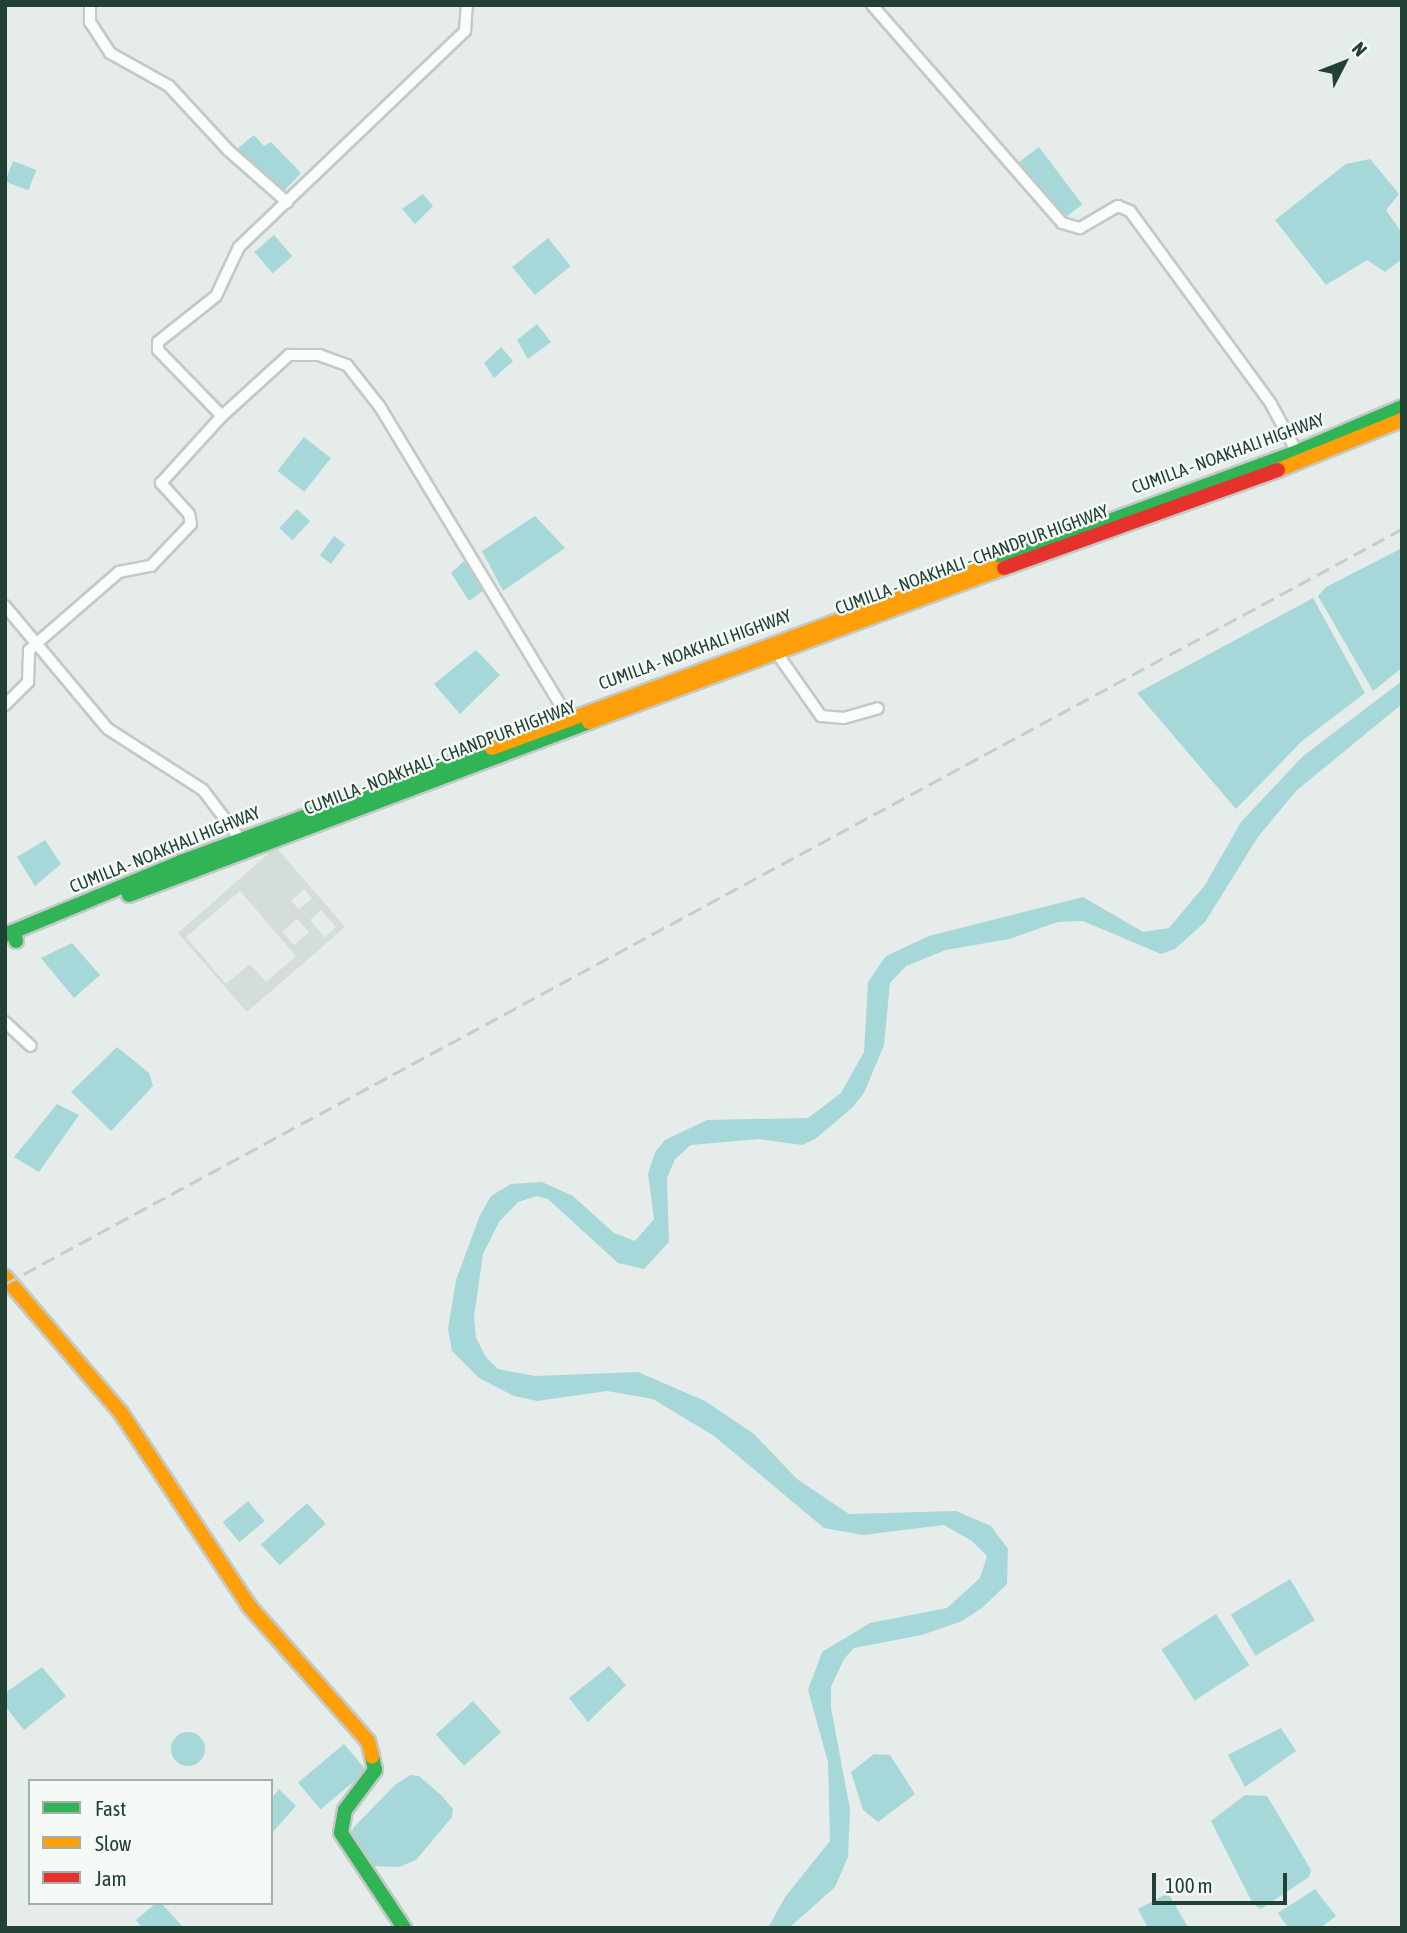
<!DOCTYPE html>
<style>
body{margin:0}
#map{position:relative;width:1407px;height:1933px;overflow:hidden;background:#e6ece9;font-family:"Asap Condensed",sans-serif}
div>[style]{position:absolute}
.built>*{inset:0;background:#d4ddd8}
.water>*{inset:0;background:#a6d8da;transform-origin:0 0}
.round{border-radius:50%}
.roads{filter:drop-shadow(2px 0 #c3c9c6) drop-shadow(-2px 0 #c3c9c6) drop-shadow(0 2px #c3c9c6) drop-shadow(0 -2px #c3c9c6)}
.street>*{height:10px;margin:-5px;padding:0 5px;transform-origin:5px;border-radius:5px;background:#fbfcfc}
.fast>*{height:14px;margin:-7px;padding:0 7px;transform-origin:7px;border-radius:7px;background:#30b455}
.slow>*{height:14px;margin:-7px;padding:0 7px;transform-origin:7px;border-radius:7px;background:#ff9f0a}
.jam>*{height:14px;margin:-7px;padding:0 7px;transform-origin:7px;border-radius:7px;background:#e5322d}
.rail>*{height:2.5px;margin-top:-1.25px;transform-origin:0;background:repeating-linear-gradient(90deg,#c7cdca 0 14px,transparent 0 21px)}
span{translate:-50% -50%;white-space:nowrap;text-align:center;line-height:1.15;-webkit-text-stroke:5px #f5faf7;paint-order:stroke}
.street-label{font-size:18px;color:#224135}
.frame{position:absolute;inset:0;border:7px solid #224135;pointer-events:none}
.legend{position:absolute;left:28px;top:1779px;width:245px;height:126px;box-sizing:border-box;background:#f5faf7;border:2px solid #a1b0a9;margin:0;padding:9px 12px;list-style:none;font-size:21px;color:#224135}
.legend li{display:flex;align-items:center;gap:14px;height:35px}
.legend b{width:35px;border:2px solid #a1b0a9}
.north{position:absolute;left:1309px;top:28px;width:70px;height:70px;-webkit-text-stroke:5px #f5faf7;paint-order:stroke;rotate:48deg;font-size:19px;font-weight:700;line-height:28px;text-align:center;color:#224135}
.north::after{content:'';display:block;margin:auto;width:24px;height:32px;background:#224135;clip-path:polygon(50% 0,100% 100%,50% 72%,0 100%)}
.scale{position:absolute;left:1152px;top:1873px;width:135px;height:32px;box-sizing:border-box;border:4px solid #224135;border-top:0;padding-left:9px;font-size:21px;line-height:24px;white-space:nowrap;color:#224135;-webkit-text-stroke:5px #f5faf7;paint-order:stroke}
</style>
<div id="map">
<div class="built">
<i style="clip-path:polygon(evenodd,276px 847px,345px 927px,247px 1012px,178px 933px,276px 847px,304px 889px,312px 898px,299px 909px,291px 901px,304px 889px,276px 847px,240px 891px,296px 956px,266px 982px,250px 964px,226px 984px,186px 937px,240px 891px,276px 847px,321px 910px,336px 927px,325px 937px,310px 920px,321px 910px,276px 847px,297px 919px,309px 932px,294px 945px,282px 932px,297px 919px)"></i>
</div>
<div class="water">
<i style="clip-path:polygon(254px 135px,264px 146px,271px 142px,301px 173px,280px 195px,237px 149px)"></i>
<i style="left:1039px;top:147px;width:72px;height:28px;rotate:53deg"></i>
<i style="clip-path:polygon(1370px 159px,1399px 194px,1386px 210px,1402px 233px,1402px 259px,1385px 272px,1367px 260px,1326px 285px,1275px 220px,1346px 164px)"></i>
<i style="left:13px;top:161px;width:25px;height:22px;rotate:21deg"></i>
<i style="clip-path:polygon(423px 194px,433px 206px,415px 224px,402px 209px)"></i>
<i style="left:274px;top:235px;width:28px;height:26px;rotate:49deg"></i>
<i style="left:548px;top:238px;width:36px;height:46px;rotate:51deg"></i>
<i style="clip-path:polygon(537px 324px,551px 342px,528px 359px,517px 340px)"></i>
<i style="clip-path:polygon(501px 347px,513px 361px,494px 378px,484px 363px)"></i>
<i style="left:304px;top:437px;width:34px;height:43px;rotate:38deg"></i>
<i style="left:297px;top:509px;width:18px;height:26px;rotate:43deg"></i>
<i style="clip-path:polygon(535px 516px,565px 548px,503px 591px,482px 551px)"></i>
<i style="left:334px;top:536px;width:14px;height:24px;rotate:36deg"></i>
<i style="clip-path:polygon(1402px 548px,1402px 668px,1373px 691px,1318px 596px,1326px 587px)"></i>
<i style="clip-path:polygon(464px 561px,484px 590px,469px 601px,451px 573px)"></i>
<i style="clip-path:polygon(1313px 598px,1365px 693px,1302px 741px,1236px 809px,1137px 693px)"></i>
<i style="clip-path:polygon(476px 650px,500px 675px,460px 714px,434px 684px)"></i>
<i style="clip-path:polygon(1402px 681px,1402px 704px,1296px 791px,1258px 837px,1205px 922px,1175px 949px,1161px 954px,1083px 921px,1058px 922px,1009px 939px,946px 950px,906px 966px,890px 983px,884px 1045px,864px 1093px,852px 1108px,815px 1139px,802px 1145px,759px 1139px,691px 1145px,675px 1159px,667px 1178px,669px 1242px,644px 1269px,618px 1263px,548px 1199px,537px 1196px,518px 1202px,499px 1222px,483px 1254px,474px 1317px,476px 1338px,486px 1357px,498px 1369px,535px 1376px,638px 1372px,705px 1401px,754px 1434px,797px 1479px,849px 1514px,956px 1511px,991px 1526px,1008px 1549px,1007px 1584px,982px 1608px,962px 1621px,922px 1635px,854px 1648px,844px 1659px,831px 1687px,831px 1708px,850px 1809px,848px 1857px,835px 1887px,789px 1928px,768px 1928px,785px 1897px,830px 1841px,828px 1762px,808px 1690px,822px 1652px,870px 1623px,947px 1608px,980px 1578px,987px 1556px,972px 1541px,944px 1525px,863px 1535px,824px 1528px,714px 1436px,653px 1399px,607px 1391px,537px 1401px,514px 1396px,479px 1378px,452px 1351px,448px 1329px,456px 1280px,480px 1215px,491px 1196px,511px 1184px,542px 1182px,573px 1196px,614px 1233px,635px 1241px,654px 1219px,648px 1174px,655px 1152px,665px 1140px,707px 1120px,808px 1118px,841px 1093px,864px 1052px,868px 982px,886px 956px,929px 936px,1083px 897px,1143px 932px,1169px 928px,1205px 885px,1241px 822px,1303px 756px)"></i>
<i style="clip-path:polygon(45px 840px,61px 864px,35px 886px,17px 857px)"></i>
<i style="clip-path:polygon(72px 943px,100px 975px,74px 998px,41px 958px)"></i>
<i style="clip-path:polygon(117px 1047px,149px 1073px,153px 1086px,111px 1131px,71px 1092px)"></i>
<i style="clip-path:polygon(57px 1104px,79px 1115px,39px 1172px,14px 1157px)"></i>
<i style="left:248px;top:1501px;width:26px;height:33px;rotate:50deg"></i>
<i style="left:307px;top:1503px;width:28px;height:62px;rotate:48deg"></i>
<i style="left:1290px;top:1579px;width:48px;height:69px;rotate:59deg"></i>
<i style="left:1216px;top:1614px;width:61px;height:65px;rotate:57deg"></i>
<i style="clip-path:polygon(609px 1666px,626px 1685px,588px 1722px,569px 1698px)"></i>
<i style="clip-path:polygon(42px 1667px,66px 1696px,24px 1730px,5px 1706px,5px 1693px)"></i>
<i style="left:473px;top:1701px;width:42px;height:50px;rotate:48deg"></i>
<i style="clip-path:polygon(1281px 1728px,1296px 1751px,1245px 1787px,1228px 1755px)"></i>
<i class="round" style="left:171px;top:1732px;width:34px;height:34px"></i>
<i style="left:344px;top:1744px;width:35px;height:60px;rotate:50deg"></i>
<i style="clip-path:polygon(874px 1754px,890px 1755px,915px 1794px,878px 1822px,863px 1810px,851px 1772px)"></i>
<i style="clip-path:polygon(411px 1775px,419px 1776px,441px 1795px,453px 1809px,452px 1817px,416px 1860px,399px 1867px,371px 1866px,351px 1836px,353px 1828px,396px 1784px)"></i>
<i style="clip-path:polygon(279px 1789px,296px 1806px,271px 1834px,271px 1799px)"></i>
<i style="clip-path:polygon(1245px 1795px,1267px 1796px,1311px 1870px,1309px 1877px,1261px 1909px,1253px 1904px,1211px 1821px)"></i>
<i style="clip-path:polygon(1315px 1889px,1336px 1916px,1320px 1928px,1288px 1928px,1278px 1913px)"></i>
<i style="clip-path:polygon(1168px 1893px,1188px 1927px,1148px 1928px,1138px 1909px)"></i>
<i style="clip-path:polygon(156px 1903px,161px 1903px,184px 1928px,142px 1928px,136px 1920px)"></i>
</div>
<div class="roads">
<div class="street">
<i style="left:90px;top:5px;width:17px;rotate:90deg"></i>
<i style="left:90px;top:22px;width:37px;rotate:57deg"></i>
<i style="left:110px;top:53px;width:68px;rotate:29.2deg"></i>
<i style="left:169px;top:86px;width:87px;rotate:47.3deg"></i>
<i style="left:228px;top:150px;width:79px;rotate:41.4deg"></i>
<i style="left:872px;top:5px;width:289px;rotate:48.9deg"></i>
<i style="left:1062px;top:223px;width:19px;rotate:16deg"></i>
<i style="left:1080px;top:228px;width:44px;rotate:-30.1deg"></i>
<i style="left:1118px;top:206px;width:13px;rotate:23deg"></i>
<i style="left:1130px;top:211px;width:239px;rotate:53.8deg"></i>
<i style="left:1271px;top:404px;width:55px;rotate:61.6deg"></i>
<i style="left:222px;top:416px;width:91px;rotate:-42.3deg"></i>
<i style="left:289px;top:355px;width:30px"></i>
<i style="left:319px;top:355px;width:30px;rotate:20deg"></i>
<i style="left:347px;top:365px;width:53px;rotate:51.8deg"></i>
<i style="left:380px;top:407px;width:363px;rotate:58.8deg"></i>
<i style="left:5px;top:606px;width:160px;rotate:50.1deg"></i>
<i style="left:108px;top:729px;width:113px;rotate:32.7deg"></i>
<i style="left:203px;top:790px;width:63px;rotate:52.8deg"></i>
<i style="left:776px;top:652px;width:78px;rotate:54.9deg"></i>
<i style="left:821px;top:716px;width:23px;rotate:5deg"></i>
<i style="left:844px;top:718px;width:35px;rotate:-16deg"></i>
<i style="left:5px;top:705px;width:33px;rotate:-45deg"></i>
<i style="left:28px;top:682px;width:32px;rotate:-88deg"></i>
<i style="left:29px;top:650px;width:119px;rotate:-40.9deg"></i>
<i style="left:119px;top:572px;width:33px;rotate:-11deg"></i>
<i style="left:151px;top:566px;width:58px;rotate:-46.4deg"></i>
<i style="left:191px;top:524px;width:10px;rotate:-101deg"></i>
<i style="left:189px;top:514px;width:42px;rotate:-132.1deg"></i>
<i style="left:161px;top:483px;width:91px;rotate:-47.7deg"></i>
<i style="left:222px;top:416px;width:92px;rotate:-134.1deg"></i>
<i style="left:158px;top:350px;width:8px;rotate:-90deg"></i>
<i style="left:158px;top:342px;width:74px;rotate:-38.4deg"></i>
<i style="left:216px;top:296px;width:54px;rotate:-64.9deg"></i>
<i style="left:239px;top:247px;width:313px;rotate:-43.7deg"></i>
<i style="left:465px;top:31px;width:26px;rotate:-86deg"></i>
<i style="left:5px;top:1022px;width:35px;rotate:43deg"></i>
</div>
<div class="fast">
<i style="left:990px;top:565px;width:327px;rotate:-20.2deg"></i>
<i style="left:1297px;top:452px;width:114px;rotate:-23.2deg"></i>
<i style="left:129px;top:895px;width:491px;rotate:-20.6deg"></i>
<i style="left:14px;top:932px;width:9px;rotate:77deg"></i>
<i style="left:5px;top:935px;width:191px;rotate:-22.5deg"></i>
<i style="left:181px;top:862px;width:331px;rotate:-20.1deg"></i>
<i style="left:372px;top:1756px;width:14px;rotate:78deg"></i>
<i style="left:375px;top:1770px;width:50px;rotate:126.9deg"></i>
<i style="left:345px;top:1810px;width:23px;rotate:100deg"></i>
<i style="left:341px;top:1833px;width:114px;rotate:56.4deg"></i>
</div>
<div class="slow">
<i style="left:1278px;top:470px;width:134px;rotate:-22deg"></i>
<i style="left:589px;top:722px;width:443px;rotate:-20.4deg"></i>
<i style="left:492px;top:748px;width:531px;rotate:-20.18deg"></i>
<i style="left:5px;top:1277px;width:179px;rotate:49.5deg"></i>
<i style="left:121px;top:1413px;width:232px;rotate:56.4deg"></i>
<i style="left:249px;top:1606px;width:180px;rotate:48.6deg"></i>
<i style="left:368px;top:1741px;width:16px;rotate:75deg"></i>
</div>
<div class="jam">
<i style="left:1004px;top:568px;width:291px;rotate:-19.7deg"></i>
</div>
</div>
<div class="rail">
<i style="left:5px;top:1284px;width:1588px;rotate:-28.39deg"></i>
</div>
<div class="street-label">
<span style="left:1228px;top:454px;rotate:-20deg">CUMILLA - NOAKHALI HIGHWAY</span>
<span style="left:972px;top:560px;rotate:-20deg">CUMILLA - NOAKHALI - CHANDPUR HIGHWAY</span>
<span style="left:695px;top:650px;rotate:-20deg">CUMILLA - NOAKHALI HIGHWAY</span>
<span style="left:440px;top:758px;rotate:-21deg">CUMILLA - NOAKHALI - CHANDPUR HIGHWAY</span>
<span style="left:165px;top:850px;rotate:-22deg">CUMILLA - NOAKHALI HIGHWAY</span>
</div>
<div class="frame"></div>
<ul class="legend">
<li><b style="height:9px;background:#30b455"></b>Fast</li>
<li><b style="height:9px;background:#ff9f0a"></b>Slow</li>
<li><b style="height:9px;background:#e5322d"></b>Jam</li>
</ul>
<div class="north">N</div>
<div class="scale">100 m</div>
</div>
